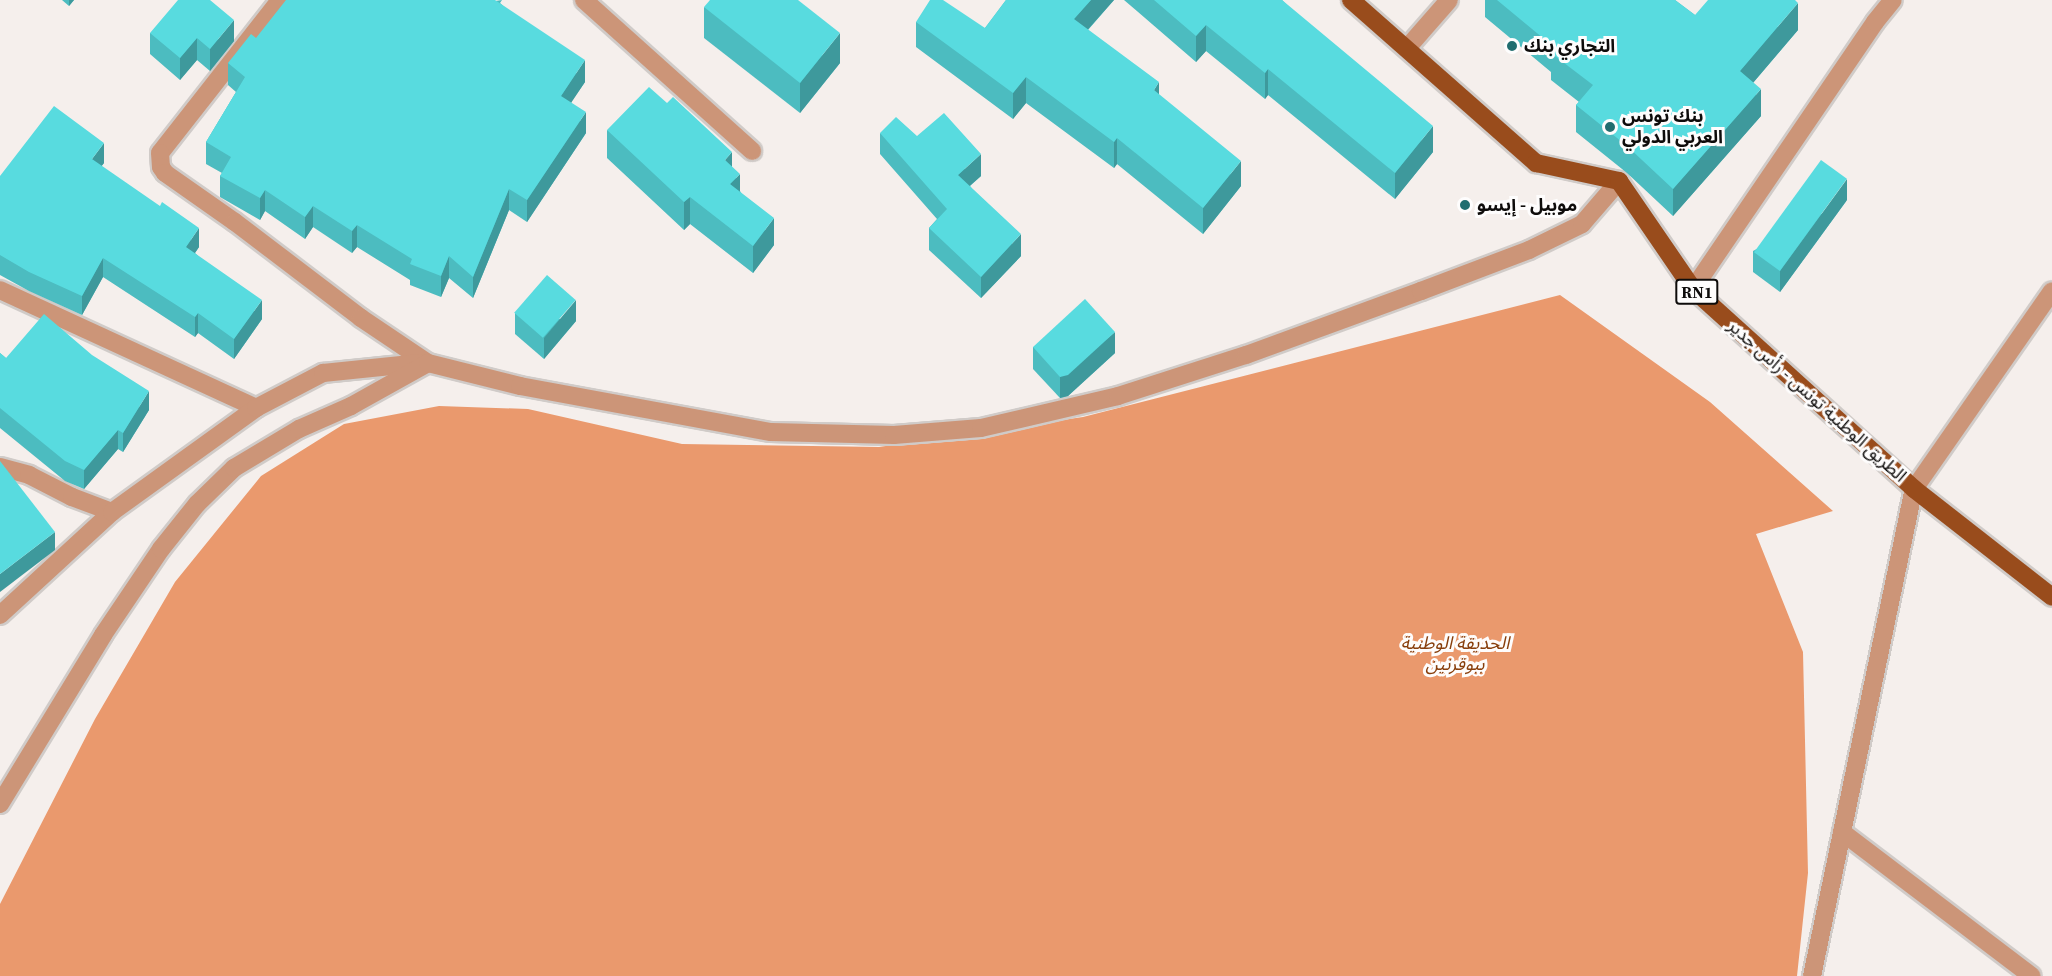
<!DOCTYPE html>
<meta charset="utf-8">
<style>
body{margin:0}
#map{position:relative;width:2052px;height:976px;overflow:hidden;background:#f5efec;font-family:"Source Serif 4","Noto Sans Arabic",serif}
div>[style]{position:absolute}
.forest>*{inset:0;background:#ea996d}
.roads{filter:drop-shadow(2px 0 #d0cbc8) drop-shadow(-2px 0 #d0cbc8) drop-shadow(0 2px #d0cbc8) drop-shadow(0 -2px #d0cbc8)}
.minor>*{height:18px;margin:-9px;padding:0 9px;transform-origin:9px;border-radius:9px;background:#cc9578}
.major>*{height:18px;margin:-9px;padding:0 9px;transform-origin:9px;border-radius:9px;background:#994c1c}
.wall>*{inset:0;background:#4cbcc0}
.shaded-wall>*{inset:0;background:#3e999c}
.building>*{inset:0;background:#58dbdf;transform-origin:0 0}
.dots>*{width:16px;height:16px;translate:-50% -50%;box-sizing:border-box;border:3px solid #fefdfd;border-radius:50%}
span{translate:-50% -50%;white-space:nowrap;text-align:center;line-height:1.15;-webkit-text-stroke:6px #fefdfd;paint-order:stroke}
.shield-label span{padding:2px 4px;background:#fefdfd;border:2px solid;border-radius:4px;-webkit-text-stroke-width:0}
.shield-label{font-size:16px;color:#0e0c0b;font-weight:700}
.poi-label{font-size:18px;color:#0e0c0b;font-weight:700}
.left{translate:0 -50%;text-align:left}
.street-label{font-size:18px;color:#0e0c0b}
.park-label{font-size:18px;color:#883f0d;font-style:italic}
</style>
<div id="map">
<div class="forest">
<i style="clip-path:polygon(1560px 295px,1710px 402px,1833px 511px,1756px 534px,1803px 652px,1808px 873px,1797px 976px,0 976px,0 904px,95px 719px,175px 582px,261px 476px,344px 424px,439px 406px,528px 409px,682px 444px,879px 447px,1083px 417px)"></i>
</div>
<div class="roads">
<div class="minor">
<i style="left:280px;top:0;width:194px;rotate:128.1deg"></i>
<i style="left:160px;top:153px;width:14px;rotate:86deg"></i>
<i style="left:161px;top:167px;width:7px;rotate:56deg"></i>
<i style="left:165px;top:173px;width:85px;rotate:35deg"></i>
<i style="left:235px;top:222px;width:158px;rotate:37.3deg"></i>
<i style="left:361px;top:318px;width:81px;rotate:33.9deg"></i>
<i style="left:584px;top:0;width:226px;rotate:41.9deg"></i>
<i style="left:1408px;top:47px;width:62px;rotate:-48.9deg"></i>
<i style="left:1693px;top:289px;width:323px;rotate:-55.7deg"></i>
<i style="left:1875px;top:22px;width:28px;rotate:-51deg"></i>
<i style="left:0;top:290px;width:282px;rotate:24.7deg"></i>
<i style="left:0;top:467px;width:30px;rotate:15deg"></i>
<i style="left:29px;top:475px;width:48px;rotate:27.1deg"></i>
<i style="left:72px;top:497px;width:43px;rotate:20.6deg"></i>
<i style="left:0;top:615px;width:152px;rotate:-42.6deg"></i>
<i style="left:112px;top:512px;width:178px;rotate:-35.8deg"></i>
<i style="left:256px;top:408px;width:76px;rotate:-27.6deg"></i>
<i style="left:323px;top:373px;width:98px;rotate:-5.9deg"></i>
<i style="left:0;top:804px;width:198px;rotate:-58.6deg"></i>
<i style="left:103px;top:635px;width:104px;rotate:-56deg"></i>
<i style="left:161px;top:549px;width:58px;rotate:-51.3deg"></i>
<i style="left:197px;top:504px;width:52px;rotate:-44.2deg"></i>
<i style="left:234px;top:468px;width:76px;rotate:-31deg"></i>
<i style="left:299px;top:429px;width:57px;rotate:-23.9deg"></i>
<i style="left:351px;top:406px;width:88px;rotate:-29.2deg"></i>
<i style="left:428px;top:363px;width:95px;rotate:14deg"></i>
<i style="left:520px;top:386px;width:255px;rotate:10.4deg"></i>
<i style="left:771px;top:432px;width:123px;rotate:1.4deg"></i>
<i style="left:894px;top:435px;width:87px;rotate:-4.6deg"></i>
<i style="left:981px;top:428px;width:141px;rotate:-13.1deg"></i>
<i style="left:1118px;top:396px;width:134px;rotate:-17.8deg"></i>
<i style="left:1246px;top:355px;width:186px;rotate:-20.1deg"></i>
<i style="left:1421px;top:291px;width:116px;rotate:-20.8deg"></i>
<i style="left:1529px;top:250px;width:59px;rotate:-26.1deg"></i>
<i style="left:1582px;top:224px;width:57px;rotate:-49.3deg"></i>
<i style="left:1842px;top:832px;width:238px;rotate:37.2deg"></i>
<i style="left:1812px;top:976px;width:498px;rotate:-78.2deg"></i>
<i style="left:1914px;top:489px;width:241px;rotate:-55.1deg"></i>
</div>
<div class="major">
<i style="left:1351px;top:0;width:247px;rotate:41.4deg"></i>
<i style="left:1536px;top:163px;width:85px;rotate:12.2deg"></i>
<i style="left:1619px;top:181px;width:131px;rotate:55.6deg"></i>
<i style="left:1693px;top:289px;width:298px;rotate:42.1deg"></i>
<i style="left:1914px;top:489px;width:175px;rotate:38deg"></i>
</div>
</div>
<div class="wall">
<i style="clip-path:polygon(62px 0,74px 0,69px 6px)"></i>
<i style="clip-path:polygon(502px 0,500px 3px,585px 82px,571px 102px,586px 133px,527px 222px,509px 210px,473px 298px,449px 278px,441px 297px,410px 285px,410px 280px,357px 247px,352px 253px,313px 227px,305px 239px,265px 211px,260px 220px,220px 197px,220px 176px,222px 173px,206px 164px,206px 142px,236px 92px,228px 85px,228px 63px,256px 38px)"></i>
<i style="clip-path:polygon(1006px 0,1114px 0,1088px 30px,1159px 95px,1241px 186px,1203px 234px,1117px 164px,1114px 168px,1026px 103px,1013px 119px,916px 47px,916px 22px,985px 28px)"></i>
<i style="clip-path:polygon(1124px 0,1282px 0,1433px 152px,1395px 199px,1268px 95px,1265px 99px,1206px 51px,1196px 62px)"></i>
<i style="clip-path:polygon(1485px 0,1675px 0,1695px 15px,1798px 30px,1753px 83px,1761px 116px,1673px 216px,1627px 173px,1576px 132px,1576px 105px,1579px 102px,1551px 80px,1551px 72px,1485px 17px)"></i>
<i style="clip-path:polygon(704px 7px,840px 63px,800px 113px,704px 38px)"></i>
<i style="clip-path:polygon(150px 33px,234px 41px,210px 71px,197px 60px,180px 80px,150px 54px)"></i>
<i style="clip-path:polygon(607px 130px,732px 167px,740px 191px,774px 245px,753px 273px,690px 224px,684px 230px,607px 158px)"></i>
<i style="clip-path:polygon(880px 133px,981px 176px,970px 186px,1021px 256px,981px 298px,929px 250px,929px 228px,937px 219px,880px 154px)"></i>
<i style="clip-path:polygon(104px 163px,101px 166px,199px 247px,195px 253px,262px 319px,234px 359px,198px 333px,195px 337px,103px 277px,82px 315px,29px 291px,0 275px,0 176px)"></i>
<i style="clip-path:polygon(1847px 200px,1780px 292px,1753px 272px,1753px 251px)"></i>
<i style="clip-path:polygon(515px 313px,576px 321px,544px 359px,515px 334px)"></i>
<i style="clip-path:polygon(1033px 347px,1115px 353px,1068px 396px,1060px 398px,1033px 369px)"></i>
<i style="clip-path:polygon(0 353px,6px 358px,149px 410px,123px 452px,118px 449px,84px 489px,65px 481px,0 428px)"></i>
</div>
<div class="shaded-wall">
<i style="clip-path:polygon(69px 0,74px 0,69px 6px)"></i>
<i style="clip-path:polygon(1091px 0,1114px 0,1074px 45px,1074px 19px)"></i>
<i style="clip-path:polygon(1798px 3px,1798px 30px,1740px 98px,1740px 71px)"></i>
<i style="clip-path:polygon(234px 20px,234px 41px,210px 71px,210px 49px)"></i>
<i style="clip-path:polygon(1206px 25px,1206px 51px,1196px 62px,1196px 36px)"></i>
<i style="clip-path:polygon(840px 33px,840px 63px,800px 113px,800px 83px)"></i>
<i style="clip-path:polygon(197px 38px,197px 60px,180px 80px,180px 58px)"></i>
<i style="clip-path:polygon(585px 60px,585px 82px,561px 118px,561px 96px)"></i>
<i style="clip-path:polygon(1268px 69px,1268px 95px,1265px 99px,1265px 73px)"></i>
<i style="clip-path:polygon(1026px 77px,1026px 103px,1013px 119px,1013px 93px)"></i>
<i style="clip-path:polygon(1159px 82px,1159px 108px,1154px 90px)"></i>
<i style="clip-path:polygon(1761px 89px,1761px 116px,1673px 216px,1673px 189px)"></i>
<i style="clip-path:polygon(586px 112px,586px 133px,527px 222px,527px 200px)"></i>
<i style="clip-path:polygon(1433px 126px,1433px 152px,1395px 199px,1395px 173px)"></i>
<i style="clip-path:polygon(1117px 138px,1117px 164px,1114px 168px,1114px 142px)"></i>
<i style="clip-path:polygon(104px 143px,104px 163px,92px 179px,92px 159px)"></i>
<i style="clip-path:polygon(732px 152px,732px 179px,725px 160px)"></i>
<i style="clip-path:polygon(981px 154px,981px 176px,958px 196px,958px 175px)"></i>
<i style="clip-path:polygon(1241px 161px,1241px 186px,1203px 234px,1203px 208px)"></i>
<i style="clip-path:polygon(740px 174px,740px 201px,730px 184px)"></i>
<i style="clip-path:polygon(1847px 179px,1847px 200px,1780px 292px,1780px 271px)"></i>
<i style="clip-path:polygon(509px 189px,509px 210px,473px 298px,473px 277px)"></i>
<i style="clip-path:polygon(265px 190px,265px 211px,260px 220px,260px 198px)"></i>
<i style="clip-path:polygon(690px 197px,690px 224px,684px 230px,684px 202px)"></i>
<i style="clip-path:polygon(313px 206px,313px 227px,305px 239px,305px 217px)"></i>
<i style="clip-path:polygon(774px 218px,774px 245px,753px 273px,753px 246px)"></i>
<i style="clip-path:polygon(357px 225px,357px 247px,352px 253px,352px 231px)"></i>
<i style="clip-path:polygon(199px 228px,199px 247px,186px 266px,186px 247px)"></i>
<i style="clip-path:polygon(1021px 234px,1021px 256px,981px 298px,981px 277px)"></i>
<i style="clip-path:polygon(449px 256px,449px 278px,441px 297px,441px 276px)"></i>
<i style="clip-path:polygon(103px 258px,103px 277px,82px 315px,82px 296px)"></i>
<i style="clip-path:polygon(262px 300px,262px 319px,234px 359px,234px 339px)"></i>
<i style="clip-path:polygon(576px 300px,576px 321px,544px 359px,544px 338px)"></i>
<i style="clip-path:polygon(198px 313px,198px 333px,195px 337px,195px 317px)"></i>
<i style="clip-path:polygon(1115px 332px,1115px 353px,1068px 396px,1060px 398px,1060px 377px)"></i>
<i style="clip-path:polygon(149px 391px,149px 410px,123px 452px,123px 433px)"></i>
<i style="clip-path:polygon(118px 430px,118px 449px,84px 489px,84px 470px)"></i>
<i style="clip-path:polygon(55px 532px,55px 550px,0 592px,0 574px)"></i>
</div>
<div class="building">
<i style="clip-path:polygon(178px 0,210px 0,234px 20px,210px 49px,197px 38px,180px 58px,150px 33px)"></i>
<i style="clip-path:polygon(286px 0,495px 0,585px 60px,561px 96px,586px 112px,527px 200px,509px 189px,473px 277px,449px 256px,441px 276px,410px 264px,412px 259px,357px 225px,352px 231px,313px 206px,305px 217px,265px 190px,260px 198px,220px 176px,231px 157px,206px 142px,245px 77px,228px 63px,251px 34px,256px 38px)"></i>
<i style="clip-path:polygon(710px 0,798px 0,840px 33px,800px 83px,704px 7px)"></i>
<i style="clip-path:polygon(930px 0,943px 0,985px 28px,1006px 0,1091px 0,1074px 19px,1159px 82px,1154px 90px,1241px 161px,1203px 208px,1117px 138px,1114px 142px,1026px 77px,1013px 93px,916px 22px)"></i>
<i style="clip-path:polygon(1154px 0,1282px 0,1433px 126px,1395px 173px,1268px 69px,1265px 73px,1206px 25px,1196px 36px)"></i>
<i style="clip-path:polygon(1497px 0,1675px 0,1695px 15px,1708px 0,1795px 0,1798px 3px,1740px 71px,1761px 89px,1673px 189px,1627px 146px,1576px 105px,1593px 85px,1551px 53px,1555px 48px)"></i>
<i style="clip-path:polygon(649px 87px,667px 103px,673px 97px,732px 152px,725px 160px,740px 174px,730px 184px,774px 218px,753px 246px,690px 197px,684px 202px,607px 130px)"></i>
<i style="clip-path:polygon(54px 106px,104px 143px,92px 159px,160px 206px,162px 202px,199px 228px,186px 247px,262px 300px,234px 339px,198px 313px,195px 317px,103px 258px,82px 296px,29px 272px,0 255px,0 176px)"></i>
<i style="clip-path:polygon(944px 113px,981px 154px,958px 175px,1021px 234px,981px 277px,929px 228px,947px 209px,880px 133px,896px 117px,917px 136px)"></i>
<i style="left:1821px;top:160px;width:32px;height:114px;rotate:36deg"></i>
<i style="left:547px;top:275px;width:38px;height:50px;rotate:41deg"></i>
<i style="clip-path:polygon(1085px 299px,1115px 332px,1068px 375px,1060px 377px,1033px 347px)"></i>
<i style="clip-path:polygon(44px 314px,92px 355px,149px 391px,123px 433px,118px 430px,84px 470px,65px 461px,0 408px,0 353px,6px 358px)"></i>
<i style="clip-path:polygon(0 461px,55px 532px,0 574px)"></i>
</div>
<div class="dots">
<i style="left:1512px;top:46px;background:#216d6f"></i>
<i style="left:1610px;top:127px;background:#216d6f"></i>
<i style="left:1465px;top:205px;background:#216d6f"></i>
</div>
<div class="shield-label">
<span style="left:1697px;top:292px">RN1</span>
</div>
<div class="poi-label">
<span class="left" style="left:1524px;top:46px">التجاري بنك</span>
<span class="left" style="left:1622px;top:127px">بنك تونس<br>العربي الدولي</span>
<span class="left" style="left:1477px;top:205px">موبيل - إيسو</span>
</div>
<div class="street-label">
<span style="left:1817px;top:401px;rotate:42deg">الطريق الوطنية تونس - رأس جدير</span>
</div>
<div class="park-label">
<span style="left:1455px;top:654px">الحديقة الوطنية<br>ببوقرنين</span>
</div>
</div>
